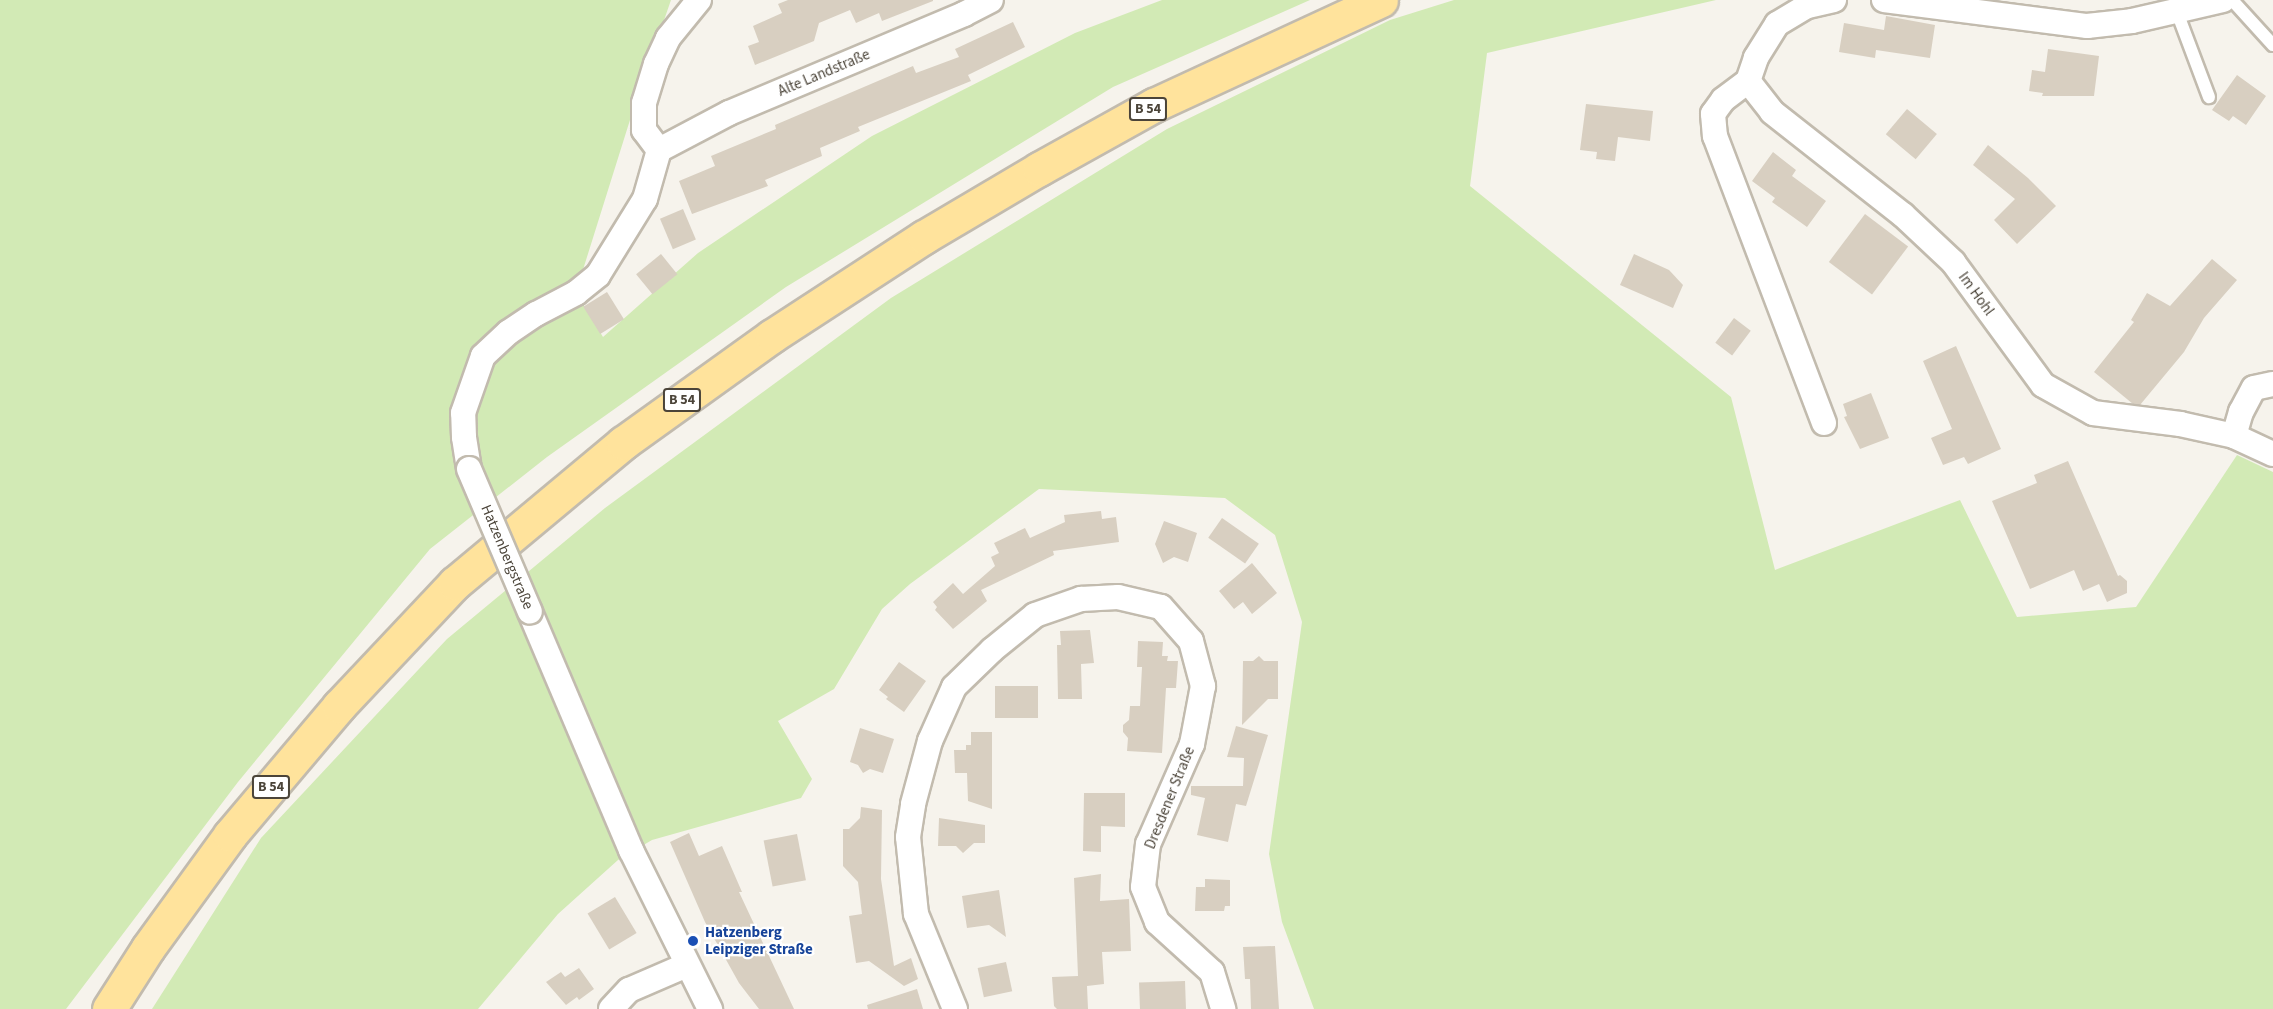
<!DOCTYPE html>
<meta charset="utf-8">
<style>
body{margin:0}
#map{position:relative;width:2273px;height:1009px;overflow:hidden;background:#f6f3ec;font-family:"Source Sans 3",sans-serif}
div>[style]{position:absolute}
.green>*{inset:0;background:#d2eab5}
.building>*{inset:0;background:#d8cfc1;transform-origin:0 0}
.roads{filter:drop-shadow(2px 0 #c2bbae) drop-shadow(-2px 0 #c2bbae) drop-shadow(0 2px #c2bbae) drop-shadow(0 -2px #c2bbae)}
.service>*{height:12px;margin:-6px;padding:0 6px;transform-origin:6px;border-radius:6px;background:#fff}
.minor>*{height:24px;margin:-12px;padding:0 12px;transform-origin:12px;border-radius:12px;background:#fff}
.primary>*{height:33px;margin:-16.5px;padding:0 16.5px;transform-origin:16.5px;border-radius:16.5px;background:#ffe39c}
.bridges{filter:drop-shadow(2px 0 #c2bbae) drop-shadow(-2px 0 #c2bbae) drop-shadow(0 2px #c2bbae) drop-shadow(0 -2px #c2bbae)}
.minor-bridge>*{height:24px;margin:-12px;padding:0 12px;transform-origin:12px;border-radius:12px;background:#fff}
.dots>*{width:16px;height:16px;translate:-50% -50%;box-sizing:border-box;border:3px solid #fff;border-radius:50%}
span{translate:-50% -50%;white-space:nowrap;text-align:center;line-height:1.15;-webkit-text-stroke:4.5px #fff;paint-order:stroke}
.shield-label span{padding:2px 4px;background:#fff;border:2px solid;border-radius:4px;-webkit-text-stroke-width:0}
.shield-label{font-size:14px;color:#4b4439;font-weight:700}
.street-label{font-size:15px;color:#4b4439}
.transit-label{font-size:15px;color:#164399;font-weight:700}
.left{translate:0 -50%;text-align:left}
</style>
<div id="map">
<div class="green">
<i style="clip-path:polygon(0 0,671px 0,635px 104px,576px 292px,603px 337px,698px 253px,872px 136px,1075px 33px,1162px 0,1310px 0,1113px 87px,786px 287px,547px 457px,430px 549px,238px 782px,66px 1009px,0 1009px)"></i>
<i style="clip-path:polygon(1454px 0,1716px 0,1487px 53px,1470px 186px,1731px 397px,1775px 570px,1960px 500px,2017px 617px,2136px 607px,2237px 455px,2273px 472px,2273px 1009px,1314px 1009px,1282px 922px,1269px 854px,1302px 622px,1275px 535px,1225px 498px,1039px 489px,910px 584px,882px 609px,834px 689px,778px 721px,812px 779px,801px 798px,652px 840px,618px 860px,558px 914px,478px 1009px,152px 1009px,261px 838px,447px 639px,605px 508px,891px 298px,1167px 129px,1390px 20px)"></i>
</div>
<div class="building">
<i style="clip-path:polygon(788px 0,933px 0,933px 1px,882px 21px,879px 13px,856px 23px,850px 10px,819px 23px,814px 41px,755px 65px,748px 46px,759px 42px,753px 26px,782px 13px,778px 4px)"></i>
<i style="clip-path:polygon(1886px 16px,1935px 25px,1930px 58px,1876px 50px,1875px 58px,1839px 52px,1844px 23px,1884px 30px)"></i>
<i style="clip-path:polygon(1013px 22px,1025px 47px,968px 75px,971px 81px,858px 127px,860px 131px,820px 148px,822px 156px,765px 180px,768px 186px,692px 214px,679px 181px,715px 166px,711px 156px,776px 129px,775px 125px,913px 66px,916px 73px,959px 57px,955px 49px)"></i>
<i style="clip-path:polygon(2048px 49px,2099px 56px,2094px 96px,2042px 96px,2043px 93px,2029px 91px,2032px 70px,2045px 72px)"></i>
<i style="clip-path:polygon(2237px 75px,2266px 96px,2246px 125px,2233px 116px,2229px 121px,2212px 110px)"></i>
<i style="clip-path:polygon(1586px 104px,1653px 111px,1650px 141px,1618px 137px,1615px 161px,1596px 159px,1597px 152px,1580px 150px)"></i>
<i style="left:1907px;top:109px;width:39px;height:33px;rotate:40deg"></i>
<i style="clip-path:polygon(1988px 145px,2028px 178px,2056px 206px,2017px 244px,1994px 220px,2015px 199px,1973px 165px)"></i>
<i style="clip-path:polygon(1773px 152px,1796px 170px,1792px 176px,1826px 201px,1807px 227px,1772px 202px,1775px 198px,1752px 181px)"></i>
<i style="left:683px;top:209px;width:33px;height:25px;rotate:67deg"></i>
<i style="left:1865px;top:214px;width:54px;height:60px;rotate:37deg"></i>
<i style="left:661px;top:254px;width:26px;height:32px;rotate:51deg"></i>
<i style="clip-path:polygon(1634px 254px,1669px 270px,1683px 285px,1673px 308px,1620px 285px)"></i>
<i style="clip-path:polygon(2212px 259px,2237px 280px,2204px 318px,2184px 352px,2140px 405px,2133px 404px,2094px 372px,2134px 322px,2131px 320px,2147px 293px,2170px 306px)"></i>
<i style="left:607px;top:292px;width:32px;height:28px;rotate:58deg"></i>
<i style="left:1734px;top:318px;width:21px;height:31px;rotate:37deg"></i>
<i style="clip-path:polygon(1956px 346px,2001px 449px,1968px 464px,1964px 457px,1943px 465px,1931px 438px,1952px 429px,1923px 361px)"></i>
<i style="clip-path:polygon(1871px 393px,1889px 438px,1860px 449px,1844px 417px,1847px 416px,1843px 404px)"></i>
<i style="clip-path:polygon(2068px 461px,2118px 576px,2120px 575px,2127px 581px,2127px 593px,2107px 602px,2099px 584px,2083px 591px,2074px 570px,2030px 589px,1992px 501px,2037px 483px,2034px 475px)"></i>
<i style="clip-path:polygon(1101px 511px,1102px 519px,1116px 517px,1119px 542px,1053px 551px,1054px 555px,981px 590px,987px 601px,953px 629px,935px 610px,937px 607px,933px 602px,953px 583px,963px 594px,995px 566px,991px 557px,999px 553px,994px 543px,1025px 528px,1030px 538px,1065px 522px,1064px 515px)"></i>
<i style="left:1222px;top:518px;width:45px;height:24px;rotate:35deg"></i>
<i style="clip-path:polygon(1164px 521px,1197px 533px,1188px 562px,1174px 557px,1163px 563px,1155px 544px)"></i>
<i style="clip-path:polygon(1252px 563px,1277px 593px,1252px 614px,1243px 602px,1234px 609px,1219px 591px)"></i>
<i style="clip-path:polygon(1090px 630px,1094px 663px,1081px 664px,1082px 699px,1058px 699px,1057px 645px,1061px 645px,1060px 631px)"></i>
<i style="clip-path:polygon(1138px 641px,1163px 642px,1162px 656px,1168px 656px,1167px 661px,1178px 661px,1176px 688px,1166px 688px,1162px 753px,1127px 751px,1128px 738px,1123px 732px,1123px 725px,1129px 720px,1130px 706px,1140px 706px,1142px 667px,1137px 667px)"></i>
<i style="clip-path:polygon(1259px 656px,1264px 661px,1278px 661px,1278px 699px,1268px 699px,1242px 725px,1243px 661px,1253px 661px)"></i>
<i style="clip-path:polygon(899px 662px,926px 681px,904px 712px,886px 699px,888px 697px,879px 690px)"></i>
<i style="left:1038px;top:686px;width:32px;height:43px;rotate:90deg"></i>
<i style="clip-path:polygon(1236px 726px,1268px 735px,1246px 806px,1236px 804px,1228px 842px,1197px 835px,1205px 798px,1191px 795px,1191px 786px,1243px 786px,1244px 758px,1227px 757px)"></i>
<i style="clip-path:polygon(860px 728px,894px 739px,883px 773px,870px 769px,863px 773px,858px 765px,850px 762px)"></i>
<i style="clip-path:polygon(971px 732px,992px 732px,992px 809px,968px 801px,967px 773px,955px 773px,954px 750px,966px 750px,966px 745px,971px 745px)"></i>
<i style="clip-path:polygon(1084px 793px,1125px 793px,1125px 827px,1101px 826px,1101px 852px,1083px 851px)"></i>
<i style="clip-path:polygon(861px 807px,882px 810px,881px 879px,894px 966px,911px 958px,918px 979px,904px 986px,869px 961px,856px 963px,849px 916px,862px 914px,858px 882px,843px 866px,843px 829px,849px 829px,860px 818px)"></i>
<i style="clip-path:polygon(939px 818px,985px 825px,985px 843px,974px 843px,963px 853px,956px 846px,938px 846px)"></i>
<i style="clip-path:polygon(689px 833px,699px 856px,722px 846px,742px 892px,739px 892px,794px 1009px,759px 1009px,739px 983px,705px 922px,670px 842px)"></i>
<i style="left:797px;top:834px;width:47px;height:34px;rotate:79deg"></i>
<i style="clip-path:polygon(1101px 874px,1100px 901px,1129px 899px,1131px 951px,1102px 952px,1104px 984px,1087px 986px,1088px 1009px,1057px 1009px,1054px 1006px,1052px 977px,1078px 976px,1074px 878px)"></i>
<i style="clip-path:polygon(1205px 879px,1230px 880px,1230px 906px,1225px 906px,1224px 911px,1195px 911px,1196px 887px,1205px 887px)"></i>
<i style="clip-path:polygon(999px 890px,1006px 937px,989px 925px,967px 928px,962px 896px)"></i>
<i style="left:615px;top:897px;width:42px;height:32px;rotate:59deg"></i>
<i style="clip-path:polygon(1275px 946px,1279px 1009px,1251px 1009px,1250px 979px,1245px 979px,1243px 947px)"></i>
<i style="left:1006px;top:962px;width:30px;height:29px;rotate:78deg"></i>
<i style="clip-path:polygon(579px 968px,594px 989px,579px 1000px,577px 997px,566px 1005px,546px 982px,561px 972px,565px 977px)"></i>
<i style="left:1185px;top:981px;width:28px;height:46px;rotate:88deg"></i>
<i style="clip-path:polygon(917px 989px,923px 1009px,868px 1009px,867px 1005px)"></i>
</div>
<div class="roads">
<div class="service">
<i style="left:2232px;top:0;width:61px;rotate:47.7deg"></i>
<i style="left:2177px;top:12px;width:91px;rotate:69.4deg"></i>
</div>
<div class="minor">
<i style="left:1834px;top:0;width:28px;rotate:167deg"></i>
<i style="left:1807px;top:6px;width:35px;rotate:149deg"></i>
<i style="left:1777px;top:24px;width:40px;rotate:122deg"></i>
<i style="left:1756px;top:58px;width:24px;rotate:109deg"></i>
<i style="left:1748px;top:81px;width:39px;rotate:52deg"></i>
<i style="left:1772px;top:112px;width:167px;rotate:38.2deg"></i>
<i style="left:1903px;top:215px;width:69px;rotate:43.2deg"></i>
<i style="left:1953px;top:262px;width:152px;rotate:53.8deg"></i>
<i style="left:2043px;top:385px;width:57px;rotate:29.2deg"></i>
<i style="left:2093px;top:413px;width:88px;rotate:7.2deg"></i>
<i style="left:2180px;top:424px;width:55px;rotate:12.5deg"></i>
<i style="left:2234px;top:436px;width:43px;rotate:24.8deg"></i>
<i style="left:1884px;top:0;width:205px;rotate:7.3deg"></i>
<i style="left:2087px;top:26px;width:45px;rotate:-6.3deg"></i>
<i style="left:2132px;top:21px;width:93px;rotate:-13deg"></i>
<i style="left:1748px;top:81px;width:31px;rotate:143deg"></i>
<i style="left:1723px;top:100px;width:17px;rotate:126deg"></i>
<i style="left:1713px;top:114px;width:22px;rotate:85deg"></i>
<i style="left:1715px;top:136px;width:307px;rotate:69.2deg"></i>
<i style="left:659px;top:150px;width:79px;rotate:-27.9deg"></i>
<i style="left:729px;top:113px;width:255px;rotate:-22.8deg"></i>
<i style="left:964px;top:14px;width:30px;rotate:-27deg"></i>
<i style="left:659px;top:150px;width:25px;rotate:-127deg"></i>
<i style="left:644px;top:130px;width:27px;rotate:-90deg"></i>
<i style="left:644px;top:103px;width:41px;rotate:-72.9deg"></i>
<i style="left:656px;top:64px;width:29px;rotate:-65deg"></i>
<i style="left:668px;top:38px;width:49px;rotate:-50.8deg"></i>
<i style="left:2234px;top:436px;width:25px;rotate:-74deg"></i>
<i style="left:2241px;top:412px;width:27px;rotate:-62deg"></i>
<i style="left:2254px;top:388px;width:19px;rotate:-12deg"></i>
<i style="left:469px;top:469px;width:32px;rotate:-99deg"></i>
<i style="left:464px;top:437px;width:24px;rotate:-92deg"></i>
<i style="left:463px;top:413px;width:60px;rotate:-70.7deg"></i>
<i style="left:483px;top:356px;width:35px;rotate:-43deg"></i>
<i style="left:509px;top:332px;width:32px;rotate:-34deg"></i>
<i style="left:536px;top:314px;width:45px;rotate:-27.7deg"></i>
<i style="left:576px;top:293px;width:28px;rotate:-39deg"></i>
<i style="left:598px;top:275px;width:89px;rotate:-58.3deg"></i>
<i style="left:645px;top:199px;width:51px;rotate:-74.1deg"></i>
<i style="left:530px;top:612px;width:259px;rotate:67deg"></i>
<i style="left:631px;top:850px;width:178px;rotate:63.6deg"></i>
<i style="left:611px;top:1009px;width:26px;rotate:-47deg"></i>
<i style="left:629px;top:990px;width:63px;rotate:-23.3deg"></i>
<i style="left:955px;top:1009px;width:103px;rotate:-112.3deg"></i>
<i style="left:916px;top:914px;width:77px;rotate:-95.9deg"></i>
<i style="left:908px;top:837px;width:33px;rotate:-81deg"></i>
<i style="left:913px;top:804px;width:65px;rotate:-74.9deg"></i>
<i style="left:930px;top:741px;width:59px;rotate:-66deg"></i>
<i style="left:954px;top:687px;width:53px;rotate:-44.2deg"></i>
<i style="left:992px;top:650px;width:55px;rotate:-39.1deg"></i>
<i style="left:1035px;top:615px;width:49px;rotate:-19.2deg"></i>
<i style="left:1081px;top:599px;width:37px;rotate:-3deg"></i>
<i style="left:1118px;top:597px;width:44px;rotate:13.1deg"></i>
<i style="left:1161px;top:607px;width:45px;rotate:48.6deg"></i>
<i style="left:1191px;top:641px;width:47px;rotate:75.1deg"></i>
<i style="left:1203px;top:686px;width:59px;rotate:100.7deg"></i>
<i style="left:1192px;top:744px;width:109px;rotate:113.7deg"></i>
<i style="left:1148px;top:844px;width:43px;rotate:96.6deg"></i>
<i style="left:1143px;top:887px;width:38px;rotate:68deg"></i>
<i style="left:1157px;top:922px;width:74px;rotate:42.3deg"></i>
<i style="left:1212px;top:972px;width:39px;rotate:73deg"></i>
</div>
<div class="primary">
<i style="left:109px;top:1009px;width:72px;rotate:-57.4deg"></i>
<i style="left:148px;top:948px;width:140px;rotate:-54deg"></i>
<i style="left:230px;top:835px;width:169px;rotate:-49.8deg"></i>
<i style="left:339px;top:706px;width:169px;rotate:-46.7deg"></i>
<i style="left:455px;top:583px;width:219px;rotate:-39.8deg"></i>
<i style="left:623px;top:443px;width:183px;rotate:-35.7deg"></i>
<i style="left:772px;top:336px;width:181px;rotate:-33.1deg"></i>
<i style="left:924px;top:237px;width:134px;rotate:-30.6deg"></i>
<i style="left:1039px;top:169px;width:132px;rotate:-29.1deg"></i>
<i style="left:1154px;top:105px;width:250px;rotate:-24.8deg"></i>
</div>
</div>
<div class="bridges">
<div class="minor-bridge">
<i style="left:469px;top:469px;width:155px;rotate:66.9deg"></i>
</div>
</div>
<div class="dots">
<i style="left:693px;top:941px;background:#1a4fb4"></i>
</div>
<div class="shield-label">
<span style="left:1148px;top:109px">B 54</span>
<span style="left:682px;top:400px">B 54</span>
<span style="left:271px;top:787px">B 54</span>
</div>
<div class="street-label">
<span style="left:824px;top:73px;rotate:-23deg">Alte Landstraße</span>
<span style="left:1976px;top:294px;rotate:54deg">Im Hohl</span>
<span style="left:507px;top:557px;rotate:67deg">Hatzenbergstraße</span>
<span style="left:1170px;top:798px;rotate:-68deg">Dresdener Straße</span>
</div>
<div class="transit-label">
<span class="left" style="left:705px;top:941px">Hatzenberg<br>Leipziger Straße</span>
</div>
</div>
